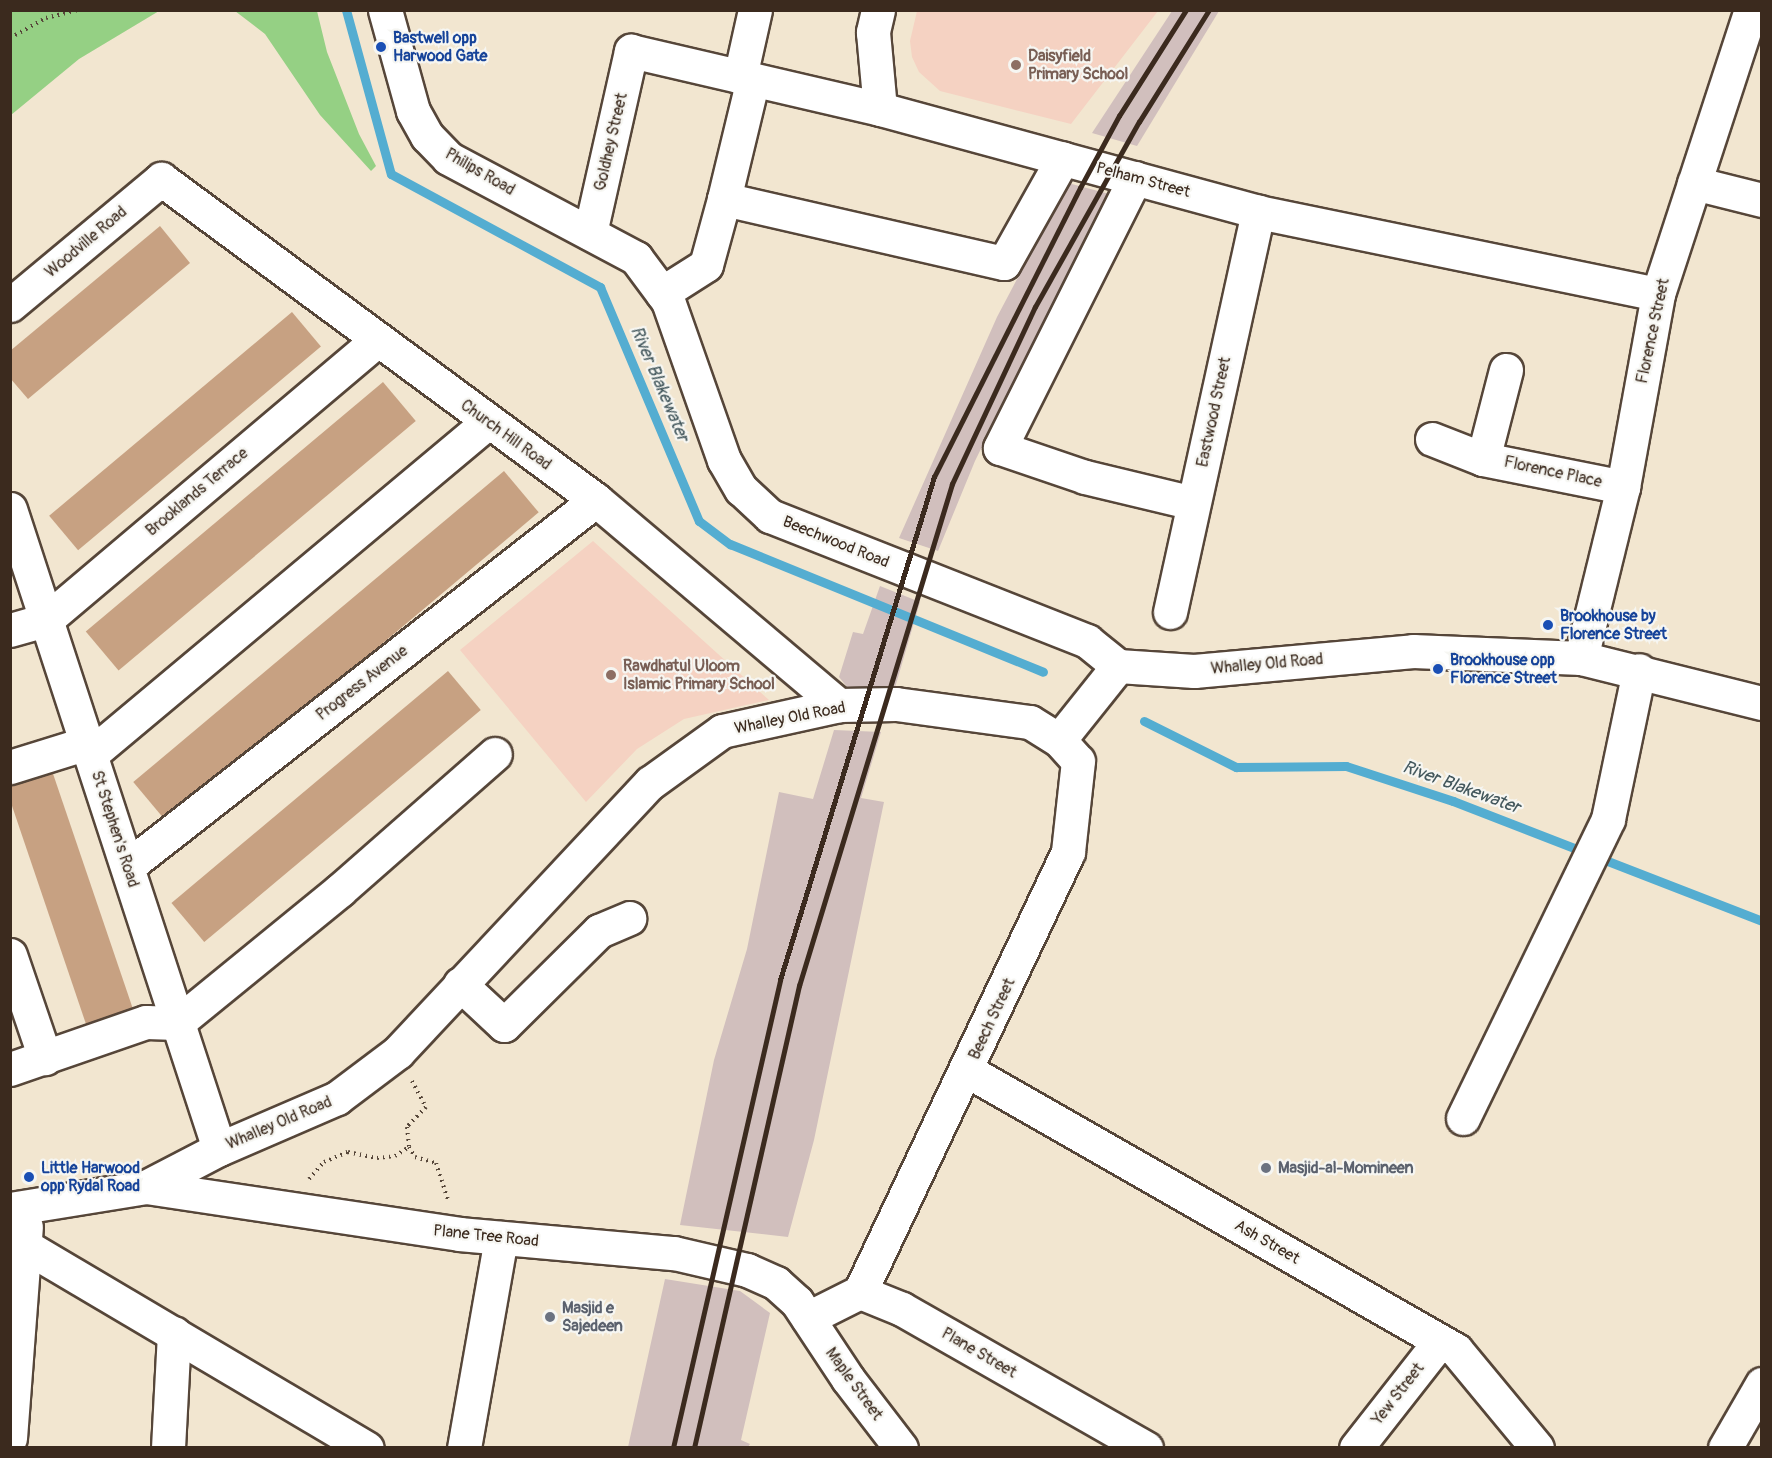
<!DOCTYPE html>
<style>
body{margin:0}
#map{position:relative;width:1772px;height:1458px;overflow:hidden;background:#f2e6d0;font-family:Pangolin,sans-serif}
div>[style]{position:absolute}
.built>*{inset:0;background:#f5d2c2}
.industrial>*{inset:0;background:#d1bfbd}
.green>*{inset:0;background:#95d084}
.stream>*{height:9px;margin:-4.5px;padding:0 4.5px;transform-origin:4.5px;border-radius:4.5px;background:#54add1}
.building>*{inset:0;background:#c7a182;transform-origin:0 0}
.path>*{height:4px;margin-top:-2px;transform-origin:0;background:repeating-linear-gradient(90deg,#564639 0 1.5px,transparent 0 6px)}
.roads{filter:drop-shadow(2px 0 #564639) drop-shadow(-2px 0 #564639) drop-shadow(0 2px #564639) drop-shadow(0 -2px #564639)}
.minor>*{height:33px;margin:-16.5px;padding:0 16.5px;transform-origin:16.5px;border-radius:16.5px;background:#fff}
.rail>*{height:4.5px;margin:-2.25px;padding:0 2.25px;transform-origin:2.25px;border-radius:2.25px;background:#3b2a1e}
.dots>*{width:16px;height:16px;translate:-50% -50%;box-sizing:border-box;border:3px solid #f6f6f2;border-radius:50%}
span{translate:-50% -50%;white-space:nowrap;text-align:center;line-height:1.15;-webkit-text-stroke:4.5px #f6f6f2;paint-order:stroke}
.transit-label{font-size:16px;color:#164399;font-weight:700}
.left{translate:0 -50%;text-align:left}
.education-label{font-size:16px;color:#785e54;font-weight:700}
.street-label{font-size:16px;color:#3b2a1e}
.worship-label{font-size:16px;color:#5b616d;font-weight:700}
.water-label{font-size:18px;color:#44585d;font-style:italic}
.frame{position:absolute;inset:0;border:12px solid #3b2a1e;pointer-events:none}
</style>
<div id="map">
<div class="built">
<i style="clip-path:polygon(917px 11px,917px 10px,1158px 11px,1071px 124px,940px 91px,919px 72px,912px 57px,910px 41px)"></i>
<i style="clip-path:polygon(593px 541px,769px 700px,684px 719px,637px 749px,586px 802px,460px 650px)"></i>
</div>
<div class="industrial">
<i style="clip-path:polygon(1172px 11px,1219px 11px,1137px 146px,1092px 133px)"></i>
<i style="clip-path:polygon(1068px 183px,1113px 195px,1036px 336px,975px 461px,938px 551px,899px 538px,997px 317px)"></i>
<i style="clip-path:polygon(880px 586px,920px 602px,894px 691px,848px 688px,839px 677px,853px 632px,863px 634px)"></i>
<i style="clip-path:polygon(834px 730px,881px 732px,861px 798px,884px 802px,814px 1140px,788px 1237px,680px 1225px,714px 1060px,747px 949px,779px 792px,813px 799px)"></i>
<i style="clip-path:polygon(665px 1279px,740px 1291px,770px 1313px,741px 1440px,750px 1444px,748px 1447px,628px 1447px)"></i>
</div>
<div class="green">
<i style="clip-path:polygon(11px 10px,159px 10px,159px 11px,79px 59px,11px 115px)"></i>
<i style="clip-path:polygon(235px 11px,317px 11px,327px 52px,359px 134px,376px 166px,371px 171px,320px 115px,265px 34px)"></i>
</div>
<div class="stream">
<i style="left:346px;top:10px;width:170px;rotate:74.7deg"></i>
<i style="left:391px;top:174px;width:238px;rotate:28.4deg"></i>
<i style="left:600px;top:287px;width:254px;rotate:67.1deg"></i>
<i style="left:699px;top:521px;width:39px;rotate:37deg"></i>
<i style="left:730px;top:544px;width:338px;rotate:22.2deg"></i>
<i style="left:1144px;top:721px;width:103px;rotate:26.6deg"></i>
<i style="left:1236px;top:767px;width:110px;rotate:-0.5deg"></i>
<i style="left:1346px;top:766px;width:113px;rotate:18.1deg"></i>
<i style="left:1453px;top:801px;width:331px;rotate:21.2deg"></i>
</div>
<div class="building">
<i style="clip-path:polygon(160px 226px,190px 263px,28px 399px,10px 378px,10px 351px)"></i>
<i style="left:292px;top:312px;width:45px;height:317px;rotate:50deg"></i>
<i style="left:383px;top:382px;width:51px;height:388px;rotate:50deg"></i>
<i style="left:504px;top:471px;width:54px;height:484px;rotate:50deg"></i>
<i style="left:448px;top:671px;width:51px;height:361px;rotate:50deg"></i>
<i style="clip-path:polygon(48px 759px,135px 1015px,88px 1030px,10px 800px,10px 772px)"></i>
</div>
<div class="path">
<i style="left:10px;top:38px;width:41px;rotate:-29.1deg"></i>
<i style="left:46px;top:18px;width:33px;rotate:-14deg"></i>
<i style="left:412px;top:1081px;width:30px;rotate:62deg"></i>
<i style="left:426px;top:1107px;width:28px;rotate:134deg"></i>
<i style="left:407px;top:1127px;width:20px;rotate:84deg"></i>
<i style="left:409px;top:1147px;width:12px;rotate:59deg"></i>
<i style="left:415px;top:1157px;width:22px;rotate:16deg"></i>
<i style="left:436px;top:1163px;width:38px;rotate:72deg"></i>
<i style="left:309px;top:1179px;width:23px;rotate:-49deg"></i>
<i style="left:324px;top:1162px;width:26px;rotate:-23deg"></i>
<i style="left:348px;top:1152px;width:30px;rotate:12deg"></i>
<i style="left:377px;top:1158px;width:18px;rotate:-6deg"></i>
<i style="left:395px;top:1156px;width:17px;rotate:-33deg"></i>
</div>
<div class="roads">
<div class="minor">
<i style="left:385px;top:10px;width:105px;rotate:74.5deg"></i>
<i style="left:413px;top:111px;width:29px;rotate:61deg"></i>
<i style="left:427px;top:136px;width:30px;rotate:46deg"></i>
<i style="left:448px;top:158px;width:213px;rotate:28deg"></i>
<i style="left:636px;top:258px;width:54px;rotate:53.3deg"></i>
<i style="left:668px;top:301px;width:169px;rotate:70.6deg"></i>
<i style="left:724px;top:460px;width:34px;rotate:60deg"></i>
<i style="left:741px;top:489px;width:40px;rotate:43deg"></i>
<i style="left:770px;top:516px;width:341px;rotate:21.5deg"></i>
<i style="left:1087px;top:641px;width:40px;rotate:39deg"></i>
<i style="left:878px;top:10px;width:23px;rotate:103deg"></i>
<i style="left:873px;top:32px;width:77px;rotate:84.8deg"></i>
<i style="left:740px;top:77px;width:69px;rotate:-77.4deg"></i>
<i style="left:1135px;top:178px;width:302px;rotate:116.6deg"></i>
<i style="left:1000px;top:448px;width:90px;rotate:18.8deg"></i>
<i style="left:1085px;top:477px;width:111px;rotate:13.5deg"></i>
<i style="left:1694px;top:183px;width:70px;rotate:14deg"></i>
<i style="left:724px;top:199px;width:123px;rotate:-76.4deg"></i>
<i style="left:590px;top:233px;width:187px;rotate:-77.3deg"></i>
<i style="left:631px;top:51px;width:256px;rotate:13.1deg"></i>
<i style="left:880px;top:109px;width:392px;rotate:15.2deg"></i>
<i style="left:1258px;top:212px;width:408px;rotate:11.6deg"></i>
<i style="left:662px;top:293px;width:52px;rotate:-32.5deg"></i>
<i style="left:706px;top:265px;width:68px;rotate:-74.7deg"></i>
<i style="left:724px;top:199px;width:287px;rotate:12.9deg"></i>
<i style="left:1004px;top:263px;width:120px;rotate:-60.7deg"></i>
<i style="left:10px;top:305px;width:197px;rotate:-39.8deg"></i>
<i style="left:161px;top:179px;width:541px;rotate:36.42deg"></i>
<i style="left:596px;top:500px;width:318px;rotate:40.2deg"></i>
<i style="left:1432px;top:439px;width:55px;rotate:21.4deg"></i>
<i style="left:1483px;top:459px;width:143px;rotate:11.3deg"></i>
<i style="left:1483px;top:459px;width:92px;rotate:-75.5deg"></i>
<i style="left:10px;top:509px;width:673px;rotate:71.91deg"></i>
<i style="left:1170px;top:612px;width:410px;rotate:-77.6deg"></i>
<i style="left:10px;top:630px;width:37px;rotate:-16deg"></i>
<i style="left:46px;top:620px;width:432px;rotate:-40.2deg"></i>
<i style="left:1581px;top:658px;width:176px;rotate:-76.2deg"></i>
<i style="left:1623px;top:487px;width:196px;rotate:-79.7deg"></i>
<i style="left:1658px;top:294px;width:299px;rotate:-71.9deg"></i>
<i style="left:1118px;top:666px;width:76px;rotate:3.8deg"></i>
<i style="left:1194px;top:671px;width:220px;rotate:-5.2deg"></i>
<i style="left:1413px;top:651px;width:168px;rotate:2.4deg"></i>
<i style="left:1581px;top:658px;width:187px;rotate:14deg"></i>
<i style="left:1059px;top:740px;width:95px;rotate:-51.4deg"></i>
<i style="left:90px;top:755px;width:519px;rotate:-39.92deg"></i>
<i style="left:10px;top:767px;width:81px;rotate:-17.3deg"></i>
<i style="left:128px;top:866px;width:594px;rotate:-38.03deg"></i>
<i style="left:10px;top:955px;width:109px;rotate:71.2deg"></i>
<i style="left:460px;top:984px;width:60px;rotate:43deg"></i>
<i style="left:504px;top:1025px;width:134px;rotate:-44.7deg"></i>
<i style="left:599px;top:931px;width:33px;rotate:-23deg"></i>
<i style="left:10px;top:1069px;width:144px;rotate:-19.1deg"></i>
<i style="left:146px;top:1022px;width:31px;rotate:2deg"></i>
<i style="left:177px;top:1023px;width:210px;rotate:-39.2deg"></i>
<i style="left:340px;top:890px;width:206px;rotate:-41.3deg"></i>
<i style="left:968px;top:1071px;width:562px;rotate:29.76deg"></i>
<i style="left:1456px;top:1350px;width:127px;rotate:50.4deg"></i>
<i style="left:1463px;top:1118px;width:332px;rotate:-64.1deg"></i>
<i style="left:1608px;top:819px;width:152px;rotate:-78.2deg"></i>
<i style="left:146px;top:1187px;width:317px;rotate:8.5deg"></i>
<i style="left:459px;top:1234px;width:216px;rotate:5.1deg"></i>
<i style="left:674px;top:1253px;width:75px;rotate:13.1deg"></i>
<i style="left:747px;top:1270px;width:32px;rotate:24deg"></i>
<i style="left:776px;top:1283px;width:28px;rotate:42deg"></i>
<i style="left:797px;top:1302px;width:92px;rotate:56.5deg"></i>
<i style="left:848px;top:1379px;width:87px;rotate:52.5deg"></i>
<i style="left:10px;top:1209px;width:138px;rotate:-9.2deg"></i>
<i style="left:146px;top:1187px;width:82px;rotate:-27.5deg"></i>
<i style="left:219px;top:1149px;width:129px;rotate:-23.4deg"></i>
<i style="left:337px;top:1098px;width:76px;rotate:-37deg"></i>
<i style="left:398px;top:1052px;width:369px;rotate:-46.9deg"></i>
<i style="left:650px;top:783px;width:89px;rotate:-35.8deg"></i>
<i style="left:722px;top:731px;width:120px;rotate:-12.5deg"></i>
<i style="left:839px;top:705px;width:57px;rotate:-1deg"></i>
<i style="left:896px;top:704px;width:135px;rotate:7.7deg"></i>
<i style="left:1030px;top:722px;width:34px;rotate:32deg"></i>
<i style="left:1059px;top:740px;width:28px;rotate:48deg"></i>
<i style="left:1078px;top:761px;width:92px;rotate:96.3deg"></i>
<i style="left:1068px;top:852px;width:487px;rotate:115.3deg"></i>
<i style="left:25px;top:1246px;width:397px;rotate:30.6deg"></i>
<i style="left:808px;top:1318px;width:58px;rotate:-26.6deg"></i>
<i style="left:860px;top:1292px;width:45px;rotate:22deg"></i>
<i style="left:902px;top:1309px;width:281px;rotate:29.7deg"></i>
<i style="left:10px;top:1438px;width:212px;rotate:-85.7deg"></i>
<i style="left:168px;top:1448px;width:115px;rotate:-87deg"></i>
<i style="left:464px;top:1448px;width:213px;rotate:-80deg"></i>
<i style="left:1356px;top:1448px;width:136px;rotate:-51.9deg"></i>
<i style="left:1725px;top:1448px;width:74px;rotate:-60deg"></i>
</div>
</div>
<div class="rail">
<i style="left:673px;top:1448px;width:480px;rotate:-77.1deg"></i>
<i style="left:780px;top:980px;width:526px;rotate:-72.98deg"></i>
<i style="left:934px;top:477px;width:324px;rotate:-63.2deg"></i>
<i style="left:1080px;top:188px;width:82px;rotate:-61.6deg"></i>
<i style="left:1119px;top:116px;width:125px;rotate:-57.7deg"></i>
<i style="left:694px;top:1448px;width:474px;rotate:-77.2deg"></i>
<i style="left:799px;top:986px;width:525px;rotate:-73.05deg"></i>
<i style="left:952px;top:484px;width:195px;rotate:-64.9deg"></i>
<i style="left:1035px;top:307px;width:212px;rotate:-60.7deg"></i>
<i style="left:1139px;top:122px;width:132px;rotate:-58deg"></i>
</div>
<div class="dots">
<i style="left:381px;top:47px;background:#1a4fb4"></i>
<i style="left:1016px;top:65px;background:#8d6e63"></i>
<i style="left:1548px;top:625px;background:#1a4fb4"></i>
<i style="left:1438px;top:669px;background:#1a4fb4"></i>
<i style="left:611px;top:675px;background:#8d6e63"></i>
<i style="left:1266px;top:1168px;background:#6b7280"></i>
<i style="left:29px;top:1177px;background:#1a4fb4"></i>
<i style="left:550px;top:1317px;background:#6b7280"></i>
</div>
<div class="transit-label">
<span class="left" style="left:393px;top:47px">Bastwell opp<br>Harwood Gate</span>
<span class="left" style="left:1560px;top:625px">Brookhouse by<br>Florence Street</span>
<span class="left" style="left:1450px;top:669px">Brookhouse opp<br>Florence Street</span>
<span class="left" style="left:41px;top:1177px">Little Harwood<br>opp Rydal Road</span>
</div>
<div class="education-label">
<span class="left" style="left:1028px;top:65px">Daisyfield<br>Primary School</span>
<span class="left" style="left:623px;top:675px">Rawdhatul Uloom<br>Islamic Primary School</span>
</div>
<div class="street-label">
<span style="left:611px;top:142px;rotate:-77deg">Goldhey Street</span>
<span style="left:480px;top:172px;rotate:30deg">Philips Road</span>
<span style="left:1143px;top:180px;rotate:15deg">Pelham Street</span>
<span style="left:86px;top:242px;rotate:-40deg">Woodville Road</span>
<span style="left:1653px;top:331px;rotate:-78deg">Florence Street</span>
<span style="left:1214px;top:412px;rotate:-78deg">Eastwood Street</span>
<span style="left:506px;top:435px;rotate:36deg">Church Hill Road</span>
<span style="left:1553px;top:472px;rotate:12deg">Florence Place</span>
<span style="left:197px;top:492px;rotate:-40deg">Brooklands Terrace</span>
<span style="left:836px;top:542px;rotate:22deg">Beechwood Road</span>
<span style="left:1267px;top:664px;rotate:-5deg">Whalley Old Road</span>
<span style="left:362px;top:683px;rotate:-38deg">Progress Avenue</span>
<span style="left:790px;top:718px;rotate:-11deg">Whalley Old Road</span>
<span style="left:115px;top:829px;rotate:72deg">St Stephen's Road</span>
<span style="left:992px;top:1019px;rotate:-65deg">Beech Street</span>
<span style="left:279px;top:1123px;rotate:-23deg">Whalley Old Road</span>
<span style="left:486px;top:1236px;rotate:6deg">Plane Tree Road</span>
<span style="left:1267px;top:1242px;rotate:30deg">Ash Street</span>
<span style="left:979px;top:1353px;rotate:30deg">Plane Street</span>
<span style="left:854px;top:1384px;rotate:54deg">Maple Street</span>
<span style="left:1398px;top:1394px;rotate:-52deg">Yew Street</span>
</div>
<div class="worship-label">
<span class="left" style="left:1278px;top:1168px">Masjid-al-Momineen</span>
<span class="left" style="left:562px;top:1317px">Masjid e<br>Sajedeen</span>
</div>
<div class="water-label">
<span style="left:659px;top:384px;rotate:67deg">River Blakewater</span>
<span style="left:1461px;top:788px;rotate:20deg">River Blakewater</span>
</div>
<div class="frame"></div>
</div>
